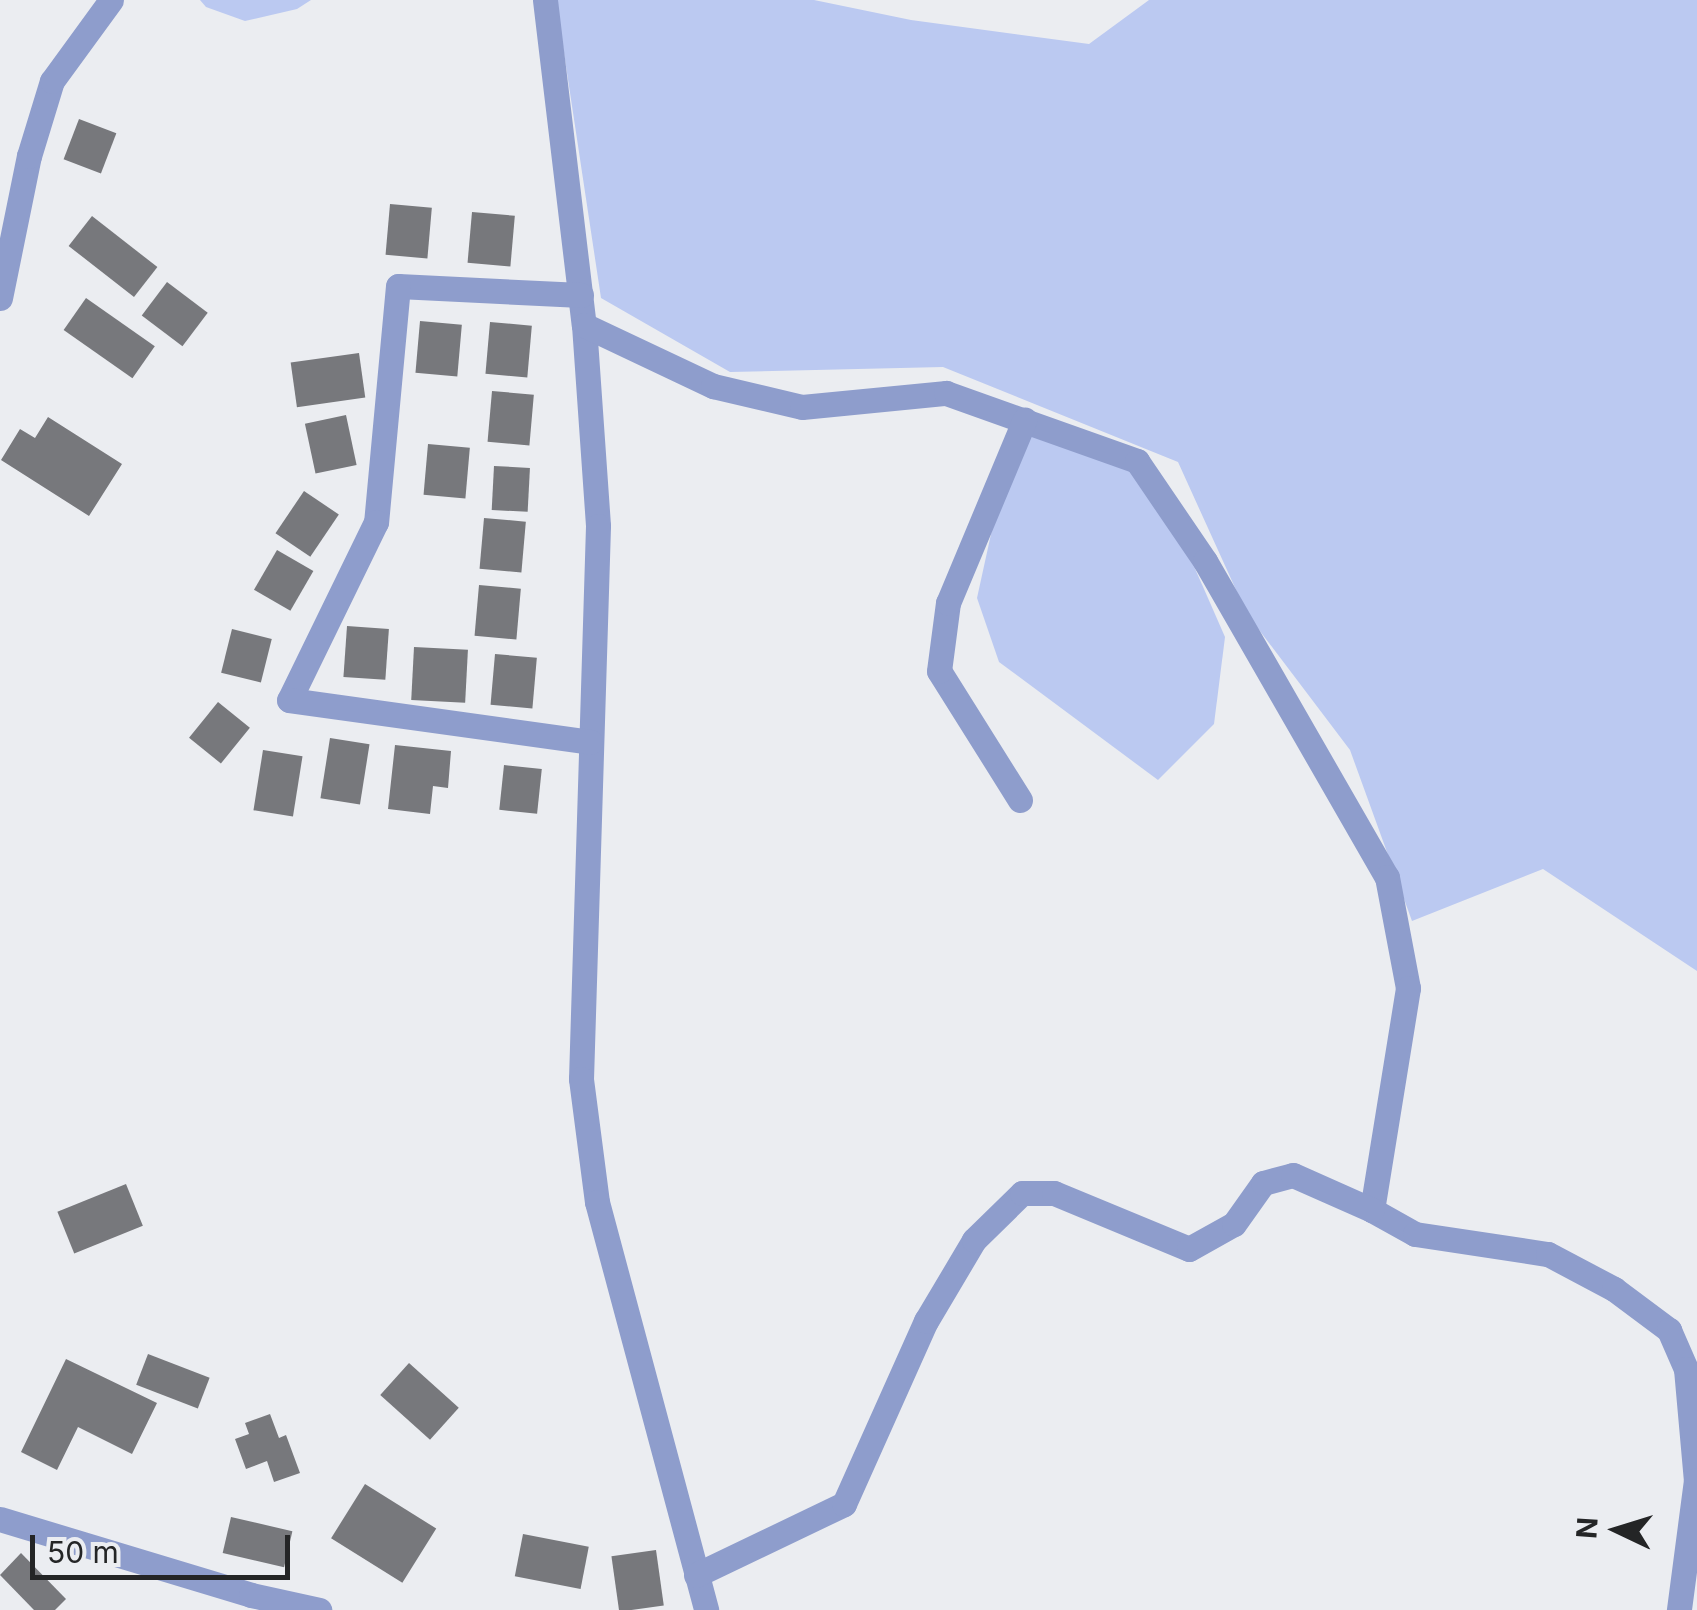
<!DOCTYPE html>
<style>
body{margin:0}
#map{position:relative;width:1697px;height:1610px;overflow:hidden;background:#ebedf1;font-family:Inter,sans-serif}
div>[style]{position:absolute}
.green>*{inset:0;background:#bbc9f1}
.building>*{inset:0;background:#77787c;transform-origin:0 0}
.minor>*{height:25px;margin:-12.5px;padding:0 12.5px;transform-origin:12.5px;border-radius:12.5px;background:#8e9dcc}
span{translate:-50% -50%;white-space:nowrap;text-align:center;line-height:1.15;-webkit-text-stroke:8px #ebedf1;paint-order:stroke}
.north{position:absolute;left:1567px;top:1480px;width:100px;height:100px;-webkit-text-stroke:8px #ebedf1;paint-order:stroke;rotate:274deg;font-size:28px;font-weight:700;line-height:40px;text-align:center;color:#242526}
.north::after{content:'';display:block;margin:auto;width:35px;height:45px;background:#242526;clip-path:polygon(50% 0,100% 100%,50% 72%,0 100%)}
.scale{position:absolute;left:30px;top:1535px;width:260px;height:45px;box-sizing:border-box;border:5px solid #242526;border-top:0;padding-left:12px;font-size:30px;line-height:35px;white-space:nowrap;color:#242526;-webkit-text-stroke:8px #ebedf1;paint-order:stroke}
</style>
<div id="map">
<div class="green">
<i style="clip-path:polygon(200px 0,311px 0,297px 9px,245px 21px,206px 7px)"></i>
<i style="clip-path:polygon(556px 0,814px 0,911px 20px,1089px 44px,1149px 0,1697px 0,1697px 971px,1543px 869px,1412px 921px,1350px 750px,1247px 614px,1178px 462px,943px 367px,730px 372px,601px 298px)"></i>
<i style="clip-path:polygon(1027px 434px,1116px 452px,1179px 532px,1225px 637px,1214px 724px,1158px 780px,999px 662px,977px 598px,993px 525px)"></i>
</div>
<div class="building">
<i style="left:79px;top:119px;width:40px;height:43px;rotate:21deg"></i>
<i style="left:390px;top:204px;width:42px;height:51px;rotate:5deg"></i>
<i style="left:472px;top:212px;width:43px;height:51px;rotate:5deg"></i>
<i style="left:92px;top:216px;width:83px;height:38px;rotate:38deg"></i>
<i style="left:167px;top:282px;width:51px;height:42px;rotate:37deg"></i>
<i style="left:86px;top:298px;width:84px;height:39px;rotate:35deg"></i>
<i style="left:420px;top:321px;width:42px;height:52px;rotate:5deg"></i>
<i style="left:490px;top:322px;width:42px;height:52px;rotate:5deg"></i>
<i style="left:359px;top:353px;width:45px;height:69px;rotate:82deg"></i>
<i style="left:492px;top:391px;width:42px;height:51px;rotate:5deg"></i>
<i style="left:346px;top:415px;width:51px;height:42px;rotate:78deg"></i>
<i style="clip-path:polygon(48px 417px,122px 464px,89px 516px,1px 460px,20px 429px,35px 438px)"></i>
<i style="left:428px;top:444px;width:42px;height:51px;rotate:5deg"></i>
<i style="left:494px;top:466px;width:36px;height:44px;rotate:3deg"></i>
<i style="left:304px;top:491px;width:42px;height:51px;rotate:34deg"></i>
<i style="left:484px;top:518px;width:42px;height:51px;rotate:5deg"></i>
<i style="left:277px;top:550px;width:42px;height:46px;rotate:30deg"></i>
<i style="left:479px;top:585px;width:42px;height:51px;rotate:5deg"></i>
<i style="left:347px;top:626px;width:42px;height:51px;rotate:4deg"></i>
<i style="left:232px;top:629px;width:41px;height:45px;rotate:14deg"></i>
<i style="left:414px;top:647px;width:54px;height:53px;rotate:3deg"></i>
<i style="left:495px;top:654px;width:42px;height:51px;rotate:5deg"></i>
<i style="left:218px;top:702px;width:41px;height:46px;rotate:39deg"></i>
<i style="left:330px;top:738px;width:40px;height:61px;rotate:9deg"></i>
<i style="clip-path:polygon(395px 745px,451px 751px,448px 788px,433px 786px,430px 814px,388px 809px)"></i>
<i style="left:263px;top:750px;width:40px;height:61px;rotate:9deg"></i>
<i style="left:504px;top:765px;width:38px;height:45px;rotate:6deg"></i>
<i style="left:126px;top:1184px;width:45px;height:74px;rotate:68deg"></i>
<i style="left:148px;top:1354px;width:66px;height:33px;rotate:21deg"></i>
<i style="clip-path:polygon(66px 1359px,157px 1403px,132px 1454px,78px 1427px,57px 1470px,21px 1452px)"></i>
<i style="left:409px;top:1363px;width:67px;height:43px;rotate:42deg"></i>
<i style="clip-path:polygon(270px 1414px,279px 1438px,286px 1435px,300px 1473px,274px 1482px,267px 1461px,246px 1469px,235px 1439px,249px 1434px,245px 1423px)"></i>
<i style="left:365px;top:1484px;width:84px;height:64px;rotate:32deg"></i>
<i style="left:231px;top:1517px;width:63px;height:37px;rotate:13deg"></i>
<i style="left:523px;top:1534px;width:67px;height:43px;rotate:11deg"></i>
<i style="left:656px;top:1550px;width:56px;height:45px;rotate:82deg"></i>
<i style="clip-path:polygon(21px 1553px,66px 1599px,55px 1610px,34px 1610px,0 1575px)"></i>
</div>
<div class="minor">
<i style="left:545px;top:0;width:327px;rotate:83.2deg"></i>
<i style="left:584px;top:325px;width:201px;rotate:86deg"></i>
<i style="left:598px;top:526px;width:553px;rotate:91.76deg"></i>
<i style="left:581px;top:1079px;width:124px;rotate:82.6deg"></i>
<i style="left:597px;top:1202px;width:422px;rotate:75deg"></i>
<i style="left:581px;top:295px;width:183px;rotate:-177.2deg"></i>
<i style="left:398px;top:286px;width:237px;rotate:95.3deg"></i>
<i style="left:376px;top:522px;width:198px;rotate:116deg"></i>
<i style="left:289px;top:700px;width:304px;rotate:7.9deg"></i>
<i style="left:0;top:298px;width:145px;rotate:-78.5deg"></i>
<i style="left:29px;top:156px;width:78px;rotate:-73deg"></i>
<i style="left:52px;top:81px;width:100px;rotate:-53.9deg"></i>
<i style="left:584px;top:325px;width:143px;rotate:25.3deg"></i>
<i style="left:713px;top:386px;width:91px;rotate:13.3deg"></i>
<i style="left:802px;top:407px;width:145px;rotate:-5.6deg"></i>
<i style="left:946px;top:393px;width:203px;rotate:19.6deg"></i>
<i style="left:1137px;top:461px;width:121px;rotate:55.8deg"></i>
<i style="left:1205px;top:561px;width:365px;rotate:60.1deg"></i>
<i style="left:1387px;top:877px;width:113px;rotate:79.3deg"></i>
<i style="left:1408px;top:988px;width:225px;rotate:99.2deg"></i>
<i style="left:1372px;top:1210px;width:49px;rotate:29.2deg"></i>
<i style="left:1415px;top:1234px;width:134px;rotate:8.6deg"></i>
<i style="left:1548px;top:1254px;width:75px;rotate:27.9deg"></i>
<i style="left:1614px;top:1289px;width:69px;rotate:36.7deg"></i>
<i style="left:1669px;top:1330px;width:43px;rotate:66.4deg"></i>
<i style="left:1686px;top:1369px;width:111px;rotate:84.9deg"></i>
<i style="left:1696px;top:1480px;width:131px;rotate:97.5deg"></i>
<i style="left:1020px;top:800px;width:152px;rotate:-122.1deg"></i>
<i style="left:939px;top:671px;width:69px;rotate:-82.5deg"></i>
<i style="left:948px;top:603px;width:199px;rotate:-67.3deg"></i>
<i style="left:0;top:1519px;width:262px;rotate:16.8deg"></i>
<i style="left:251px;top:1595px;width:70px;rotate:12.4deg"></i>
<i style="left:696px;top:1575px;width:164px;rotate:-25.6deg"></i>
<i style="left:844px;top:1504px;width:201px;rotate:-65.9deg"></i>
<i style="left:926px;top:1321px;width:94px;rotate:-59.3deg"></i>
<i style="left:974px;top:1240px;width:67px;rotate:-44.4deg"></i>
<i style="left:1022px;top:1193px;width:32px"></i>
<i style="left:1054px;top:1193px;width:146px;rotate:22.5deg"></i>
<i style="left:1189px;top:1249px;width:51px;rotate:-29.1deg"></i>
<i style="left:1234px;top:1224px;width:50px;rotate:-54.7deg"></i>
<i style="left:1263px;top:1183px;width:31px;rotate:-15deg"></i>
<i style="left:1293px;top:1175px;width:86px;rotate:23.9deg"></i>
</div>
<div class="north">N</div>
<div class="scale">50 m</div>
</div>
